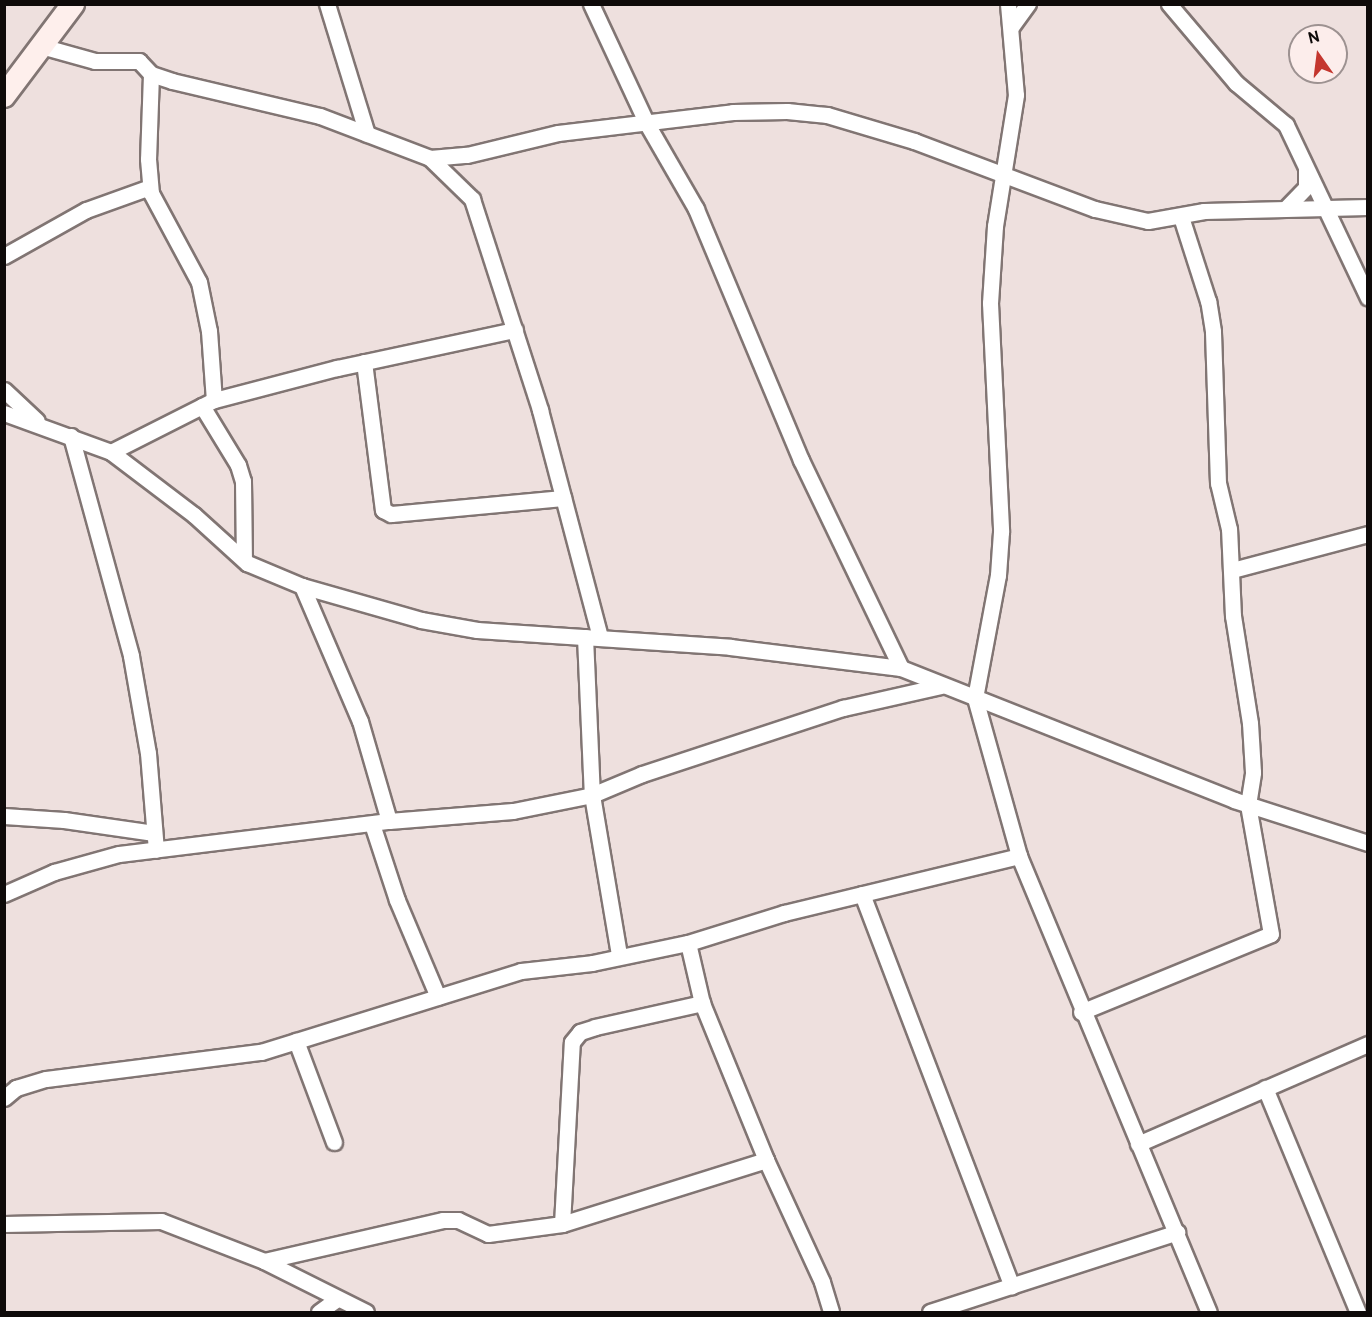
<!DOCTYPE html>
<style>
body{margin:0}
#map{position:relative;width:1372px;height:1317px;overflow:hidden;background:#eee0de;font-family:Overpass,sans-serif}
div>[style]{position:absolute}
.roads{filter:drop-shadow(2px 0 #817573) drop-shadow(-2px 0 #817573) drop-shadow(0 2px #817573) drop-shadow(0 -2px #817573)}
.street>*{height:15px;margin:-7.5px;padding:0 7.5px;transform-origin:7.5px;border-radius:7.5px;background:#fff}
.secondary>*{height:22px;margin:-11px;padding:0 11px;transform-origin:11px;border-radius:11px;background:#feefec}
span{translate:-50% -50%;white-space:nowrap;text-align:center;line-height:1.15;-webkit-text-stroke:6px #fcedeb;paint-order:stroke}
.frame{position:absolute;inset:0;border:6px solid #0e0a09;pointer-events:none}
.north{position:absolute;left:1288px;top:24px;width:60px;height:60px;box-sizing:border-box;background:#fcedeb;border:2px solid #9d9291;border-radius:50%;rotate:346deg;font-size:16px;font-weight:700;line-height:24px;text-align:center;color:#0e0a09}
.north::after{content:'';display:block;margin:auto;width:21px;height:27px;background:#c4362e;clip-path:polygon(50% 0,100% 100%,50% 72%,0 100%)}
</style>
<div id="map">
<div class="roads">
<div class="street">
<i style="left:327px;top:4px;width:136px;rotate:72.9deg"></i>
<i style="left:591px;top:4px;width:132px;rotate:65deg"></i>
<i style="left:647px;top:124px;width:98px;rotate:60deg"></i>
<i style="left:696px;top:209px;width:272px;rotate:67.3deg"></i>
<i style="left:801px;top:460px;width:231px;rotate:64.3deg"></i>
<i style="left:1008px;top:4px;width:91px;rotate:85deg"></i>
<i style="left:1016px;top:95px;width:133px;rotate:99.1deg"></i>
<i style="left:995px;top:226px;width:77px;rotate:93.7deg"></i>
<i style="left:990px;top:303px;width:229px;rotate:87.2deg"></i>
<i style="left:1001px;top:532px;width:43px;rotate:94deg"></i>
<i style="left:998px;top:575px;width:125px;rotate:100.6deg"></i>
<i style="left:975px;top:698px;width:164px;rotate:74.4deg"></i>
<i style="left:1019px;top:856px;width:494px;rotate:67.4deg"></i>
<i style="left:1169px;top:4px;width:104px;rotate:49.7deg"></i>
<i style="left:1236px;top:83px;width:65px;rotate:40deg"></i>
<i style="left:1286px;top:125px;width:191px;rotate:64.6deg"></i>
<i style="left:1011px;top:27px;width:29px;rotate:-54deg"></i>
<i style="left:41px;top:46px;width:56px;rotate:15.5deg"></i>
<i style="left:95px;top:61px;width:44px"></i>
<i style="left:139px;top:61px;width:18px;rotate:47deg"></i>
<i style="left:151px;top:74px;width:22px;rotate:18deg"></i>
<i style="left:172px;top:81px;width:152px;rotate:13.3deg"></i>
<i style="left:320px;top:116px;width:118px;rotate:20.9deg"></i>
<i style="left:430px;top:158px;width:37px;rotate:-5deg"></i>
<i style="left:467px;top:155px;width:94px;rotate:-13.6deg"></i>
<i style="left:558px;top:133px;width:176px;rotate:-6.8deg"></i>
<i style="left:733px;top:112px;width:54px;rotate:-1.1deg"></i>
<i style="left:787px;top:111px;width:40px;rotate:5.7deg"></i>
<i style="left:827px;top:115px;width:91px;rotate:16.6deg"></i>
<i style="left:914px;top:141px;width:193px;rotate:20.6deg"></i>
<i style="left:1095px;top:209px;width:54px;rotate:12.8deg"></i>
<i style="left:1148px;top:221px;width:57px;rotate:-10.1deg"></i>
<i style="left:1204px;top:211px;width:164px;rotate:-1.4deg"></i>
<i style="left:151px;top:74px;width:85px;rotate:92deg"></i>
<i style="left:148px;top:159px;width:34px;rotate:85deg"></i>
<i style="left:151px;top:193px;width:101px;rotate:61.7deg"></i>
<i style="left:199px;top:282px;width:50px;rotate:78.5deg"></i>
<i style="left:209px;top:331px;width:69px;rotate:85.9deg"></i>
<i style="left:430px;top:158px;width:59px;rotate:44.3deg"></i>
<i style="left:472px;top:199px;width:222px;rotate:72.1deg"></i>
<i style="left:540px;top:410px;width:235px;rotate:75.2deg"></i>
<i style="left:1287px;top:207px;width:28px;rotate:-46deg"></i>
<i style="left:1306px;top:187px;width:18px;rotate:-90deg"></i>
<i style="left:4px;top:256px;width:94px;rotate:-29.3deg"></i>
<i style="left:86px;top:210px;width:68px;rotate:-19.8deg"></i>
<i style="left:364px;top:362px;width:149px;rotate:82.7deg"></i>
<i style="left:383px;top:510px;width:9px;rotate:27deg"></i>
<i style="left:391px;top:514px;width:173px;rotate:-5.3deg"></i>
<i style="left:4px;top:390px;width:45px;rotate:43.2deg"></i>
<i style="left:202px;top:406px;width:69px;rotate:58.6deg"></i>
<i style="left:238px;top:465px;width:17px;rotate:73deg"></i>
<i style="left:243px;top:481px;width:79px;rotate:89.3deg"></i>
<i style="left:4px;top:413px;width:114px;rotate:20deg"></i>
<i style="left:111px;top:452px;width:104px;rotate:37.2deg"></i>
<i style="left:194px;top:515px;width:72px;rotate:42.2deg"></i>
<i style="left:247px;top:563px;width:60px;rotate:22.7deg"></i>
<i style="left:302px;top:586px;width:124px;rotate:15.9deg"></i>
<i style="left:421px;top:620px;width:57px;rotate:10.1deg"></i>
<i style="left:477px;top:630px;width:254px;rotate:3.8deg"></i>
<i style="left:730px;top:647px;width:172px;rotate:7deg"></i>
<i style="left:901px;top:668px;width:358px;rotate:21.6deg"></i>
<i style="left:1234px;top:800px;width:141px;rotate:17.8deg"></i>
<i style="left:71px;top:436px;width:228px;rotate:74.7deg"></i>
<i style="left:131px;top:656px;width:98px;rotate:80.1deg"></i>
<i style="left:148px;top:753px;width:97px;rotate:85.3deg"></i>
<i style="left:111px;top:452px;width:115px;rotate:-26.8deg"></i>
<i style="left:214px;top:400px;width:127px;rotate:-14.6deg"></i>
<i style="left:337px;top:368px;width:182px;rotate:-12.1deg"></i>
<i style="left:1232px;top:570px;width:141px;rotate:-14.8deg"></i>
<i style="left:302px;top:586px;width:147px;rotate:66.8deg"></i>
<i style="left:360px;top:721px;width:104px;rotate:73.8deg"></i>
<i style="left:585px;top:637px;width:158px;rotate:87.5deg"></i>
<i style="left:592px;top:795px;width:162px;rotate:80.4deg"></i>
<i style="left:4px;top:816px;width:60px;rotate:3.8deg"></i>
<i style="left:64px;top:820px;width:91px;rotate:8.2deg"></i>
<i style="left:372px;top:824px;width:80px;rotate:71.8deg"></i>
<i style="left:397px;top:900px;width:105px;rotate:67.1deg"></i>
<i style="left:4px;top:894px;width:55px;rotate:-23.7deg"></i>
<i style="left:54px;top:872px;width:67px;rotate:-15.5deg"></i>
<i style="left:119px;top:854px;width:272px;rotate:-7deg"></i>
<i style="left:389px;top:821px;width:124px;rotate:-4.6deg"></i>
<i style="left:513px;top:811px;width:81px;rotate:-11.4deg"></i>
<i style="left:592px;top:795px;width:54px;rotate:-22.8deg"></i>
<i style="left:642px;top:774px;width:212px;rotate:-18.2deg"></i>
<i style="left:843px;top:708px;width:100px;rotate:-12.7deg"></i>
<i style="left:862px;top:894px;width:420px;rotate:69.1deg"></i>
<i style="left:688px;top:943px;width:62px;rotate:76.9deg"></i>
<i style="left:702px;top:1003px;width:170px;rotate:67.8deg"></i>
<i style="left:766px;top:1160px;width:134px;rotate:65.3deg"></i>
<i style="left:822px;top:1282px;width:31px;rotate:73deg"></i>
<i style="left:1081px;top:1012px;width:205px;rotate:-22.3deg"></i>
<i style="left:1271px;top:934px;width:131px;rotate:-100.1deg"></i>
<i style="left:1248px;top:805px;width:33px;rotate:-81deg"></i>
<i style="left:1253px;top:772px;width:49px;rotate:-93.5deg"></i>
<i style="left:1250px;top:723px;width:108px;rotate:-99deg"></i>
<i style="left:1233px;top:616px;width:87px;rotate:-92.6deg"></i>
<i style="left:1229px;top:529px;width:47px;rotate:-103.4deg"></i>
<i style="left:1218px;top:483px;width:152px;rotate:-91.9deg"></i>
<i style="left:1213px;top:331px;width:30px;rotate:-99deg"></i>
<i style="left:1208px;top:301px;width:88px;rotate:-107.8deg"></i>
<i style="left:296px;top:1041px;width:108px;rotate:69.4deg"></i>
<i style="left:1265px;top:1088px;width:243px;rotate:67.5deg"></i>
<i style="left:4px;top:1098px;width:16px;rotate:-40deg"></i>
<i style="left:16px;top:1088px;width:31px;rotate:-17deg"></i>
<i style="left:46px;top:1079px;width:217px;rotate:-7.2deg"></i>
<i style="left:261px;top:1052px;width:272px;rotate:-17.3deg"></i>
<i style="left:521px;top:971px;width:71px;rotate:-6.4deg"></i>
<i style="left:592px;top:963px;width:98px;rotate:-11.8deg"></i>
<i style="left:688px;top:943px;width:101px;rotate:-17.4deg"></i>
<i style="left:784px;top:913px;width:242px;rotate:-13.6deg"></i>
<i style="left:1138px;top:1144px;width:251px;rotate:-23.5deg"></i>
<i style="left:4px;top:1224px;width:157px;rotate:-1.1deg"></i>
<i style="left:161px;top:1221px;width:110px;rotate:21.2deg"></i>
<i style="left:264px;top:1261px;width:114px;rotate:26.6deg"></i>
<i style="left:562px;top:1224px;width:182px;rotate:-86.9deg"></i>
<i style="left:572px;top:1042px;width:13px;rotate:-51deg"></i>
<i style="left:580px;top:1032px;width:16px;rotate:-18deg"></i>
<i style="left:595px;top:1027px;width:110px;rotate:-12.6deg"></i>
<i style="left:264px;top:1261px;width:184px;rotate:-12.9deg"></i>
<i style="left:443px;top:1220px;width:15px"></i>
<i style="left:458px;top:1220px;width:33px;rotate:25deg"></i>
<i style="left:488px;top:1234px;width:75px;rotate:-7.7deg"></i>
<i style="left:562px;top:1224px;width:214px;rotate:-17.4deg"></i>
<i style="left:319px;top:1312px;width:22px;rotate:-36deg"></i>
<i style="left:930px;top:1312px;width:260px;rotate:-17.9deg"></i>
</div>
<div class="secondary">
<i style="left:4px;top:96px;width:115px;rotate:-53.1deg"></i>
</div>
</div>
<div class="frame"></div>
<div class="north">N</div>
</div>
